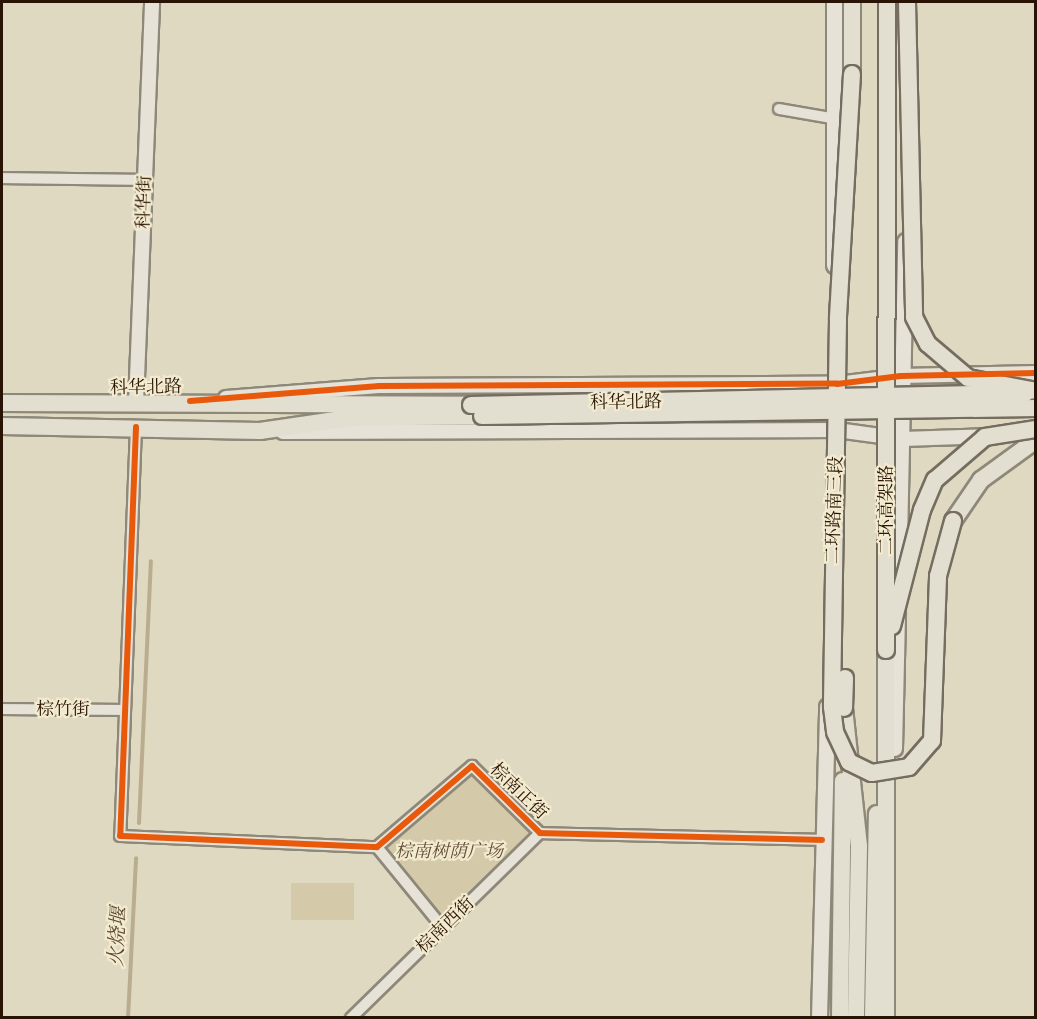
<!DOCTYPE html>
<meta charset="utf-8">
<style>
body{margin:0}
#map{position:relative;width:1037px;height:1019px;overflow:hidden;background:#dfd9c2;font-family:Alegreya,"Noto Serif SC",serif}
div>[style]{position:absolute}
.green>*{inset:0;background:#d4caaa;transform-origin:0 0}
.stream>*{height:4px;margin:-2px;padding:0 2px;transform-origin:2px;border-radius:2px;background:#baad8f}
.roads{filter:drop-shadow(2px 0 #8e8879) drop-shadow(-2px 0 #8e8879) drop-shadow(0 2px #8e8879) drop-shadow(0 -2px #8e8879)}
.minor>*{height:10px;margin:-5px;padding:0 5px;transform-origin:5px;border-radius:5px;background:#e6e2d7}
.tertiary>*{height:14px;margin:-7px;padding:0 7px;transform-origin:7px;border-radius:7px;background:#e6e2d7}
.secondary>*{height:15px;margin:-7.5px;padding:0 7.5px;transform-origin:7.5px;border-radius:7.5px;background:#e6e2d7}
.primary>*{height:16px;margin:-8px;padding:0 8px;transform-origin:8px;border-radius:8px;background:#e2ded0}
.trunk>*{height:16px;margin:-8px;padding:0 8px;transform-origin:8px;border-radius:8px;background:#e2ded0}
.bridges{filter:drop-shadow(2px 0 #746d60) drop-shadow(-2px 0 #746d60) drop-shadow(0 2px #746d60) drop-shadow(0 -2px #746d60)}
.primary-bridge>*{height:16px;margin:-8px;padding:0 8px;transform-origin:8px;border-radius:8px;background:#e2ded0}
.trunk-bridge>*{height:16px;margin:-8px;padding:0 8px;transform-origin:8px;border-radius:8px;background:#e2ded0}
.cycleway>*{height:6px;margin:-3px;padding:0 3px;transform-origin:3px;border-radius:3px;background:#e8590c}
span{translate:-50% -50%;white-space:nowrap;text-align:center;line-height:1.15;-webkit-text-stroke:4.5px #f3ebcf;paint-order:stroke}
.street-label{font-size:18px;color:#291304}
.park-label{font-size:18px;color:#624e37;font-style:italic}
.water-label{font-size:20px;color:#5d4933;font-style:italic}
.frame{position:absolute;inset:0;border:3px solid #291304;pointer-events:none}
</style>
<div id="map">
<div class="green">
<i style="clip-path:polygon(472px 766px,540px 833px,443px 928px,378px 847px)"></i>
<i style="left:291px;top:883px;width:63px;height:37px"></i>
</div>
<div class="stream">
<i style="left:139px;top:823px;width:262px;rotate:-87.4deg"></i>
<i style="left:128px;top:1018px;width:160px;rotate:-87.1deg"></i>
</div>
<div class="roads">
<div class="minor">
<i style="left:779px;top:109px;width:53px;rotate:9.8deg"></i>
<i style="left:2px;top:178px;width:143px;rotate:0.8deg"></i>
<i style="left:136px;top:427px;width:409px;rotate:92.2deg"></i>
<i style="left:120px;top:836px;width:257px;rotate:2.5deg"></i>
<i style="left:377px;top:847px;width:125px;rotate:-40.5deg"></i>
<i style="left:472px;top:766px;width:95px;rotate:44.6deg"></i>
<i style="left:540px;top:833px;width:282px;rotate:1.4deg"></i>
<i style="left:2px;top:709px;width:122px;rotate:0.5deg"></i>
<i style="left:377px;top:847px;width:104px;rotate:50.8deg"></i>
<i style="left:351px;top:1018px;width:264px;rotate:-44.4deg"></i>
</div>
<div class="tertiary">
<i style="left:226px;top:398px;width:153px;rotate:-4.5deg"></i>
<i style="left:379px;top:386px;width:458px;rotate:-0.3deg"></i>
<i style="left:837px;top:384px;width:64px;rotate:-7.1deg"></i>
<i style="left:901px;top:376px;width:135px;rotate:-1.3deg"></i>
<i style="left:136px;top:403px;width:401px;rotate:-87.7deg"></i>
<i style="left:283px;top:432px;width:554px;rotate:-0.21deg"></i>
<i style="left:837px;top:430px;width:67px;rotate:7.8deg"></i>
<i style="left:903px;top:439px;width:89px;rotate:-1.9deg"></i>
</div>
<div class="secondary">
<i style="left:834px;top:2px;width:263px;rotate:90deg"></i>
<i style="left:898px;top:589px;width:348px;rotate:-88.8deg"></i>
<i style="left:894px;top:748px;width:135px;rotate:-88.7deg"></i>
<i style="left:819px;top:1018px;width:312px;rotate:-88.5deg"></i>
</div>
<div class="primary">
<i style="left:2px;top:403px;width:468px;rotate:0.2deg"></i>
<i style="left:2px;top:426px;width:258px;rotate:1.1deg"></i>
<i style="left:260px;top:431px;width:90px;rotate:-8.3deg"></i>
<i style="left:349px;top:418px;width:124px;rotate:-0.9deg"></i>
</div>
<div class="trunk">
<i style="left:852px;top:74px;width:72px;rotate:-90deg"></i>
<i style="left:953px;top:521px;width:50px;rotate:-55.7deg"></i>
<i style="left:981px;top:480px;width:68px;rotate:-36deg"></i>
<i style="left:844px;top:708px;width:139px;rotate:83.8deg"></i>
<i style="left:859px;top:846px;width:172px;rotate:91deg"></i>
<i style="left:840px;top:1018px;width:237px;rotate:-89.3deg"></i>
<i style="left:873px;top:1018px;width:204px;rotate:-88.9deg"></i>
<i style="left:886px;top:1018px;width:368px;rotate:-90deg"></i>
</div>
</div>
<div class="bridges">
<div class="primary-bridge">
<i style="left:471px;top:405px;width:555px;rotate:-1.24deg"></i>
<i style="left:482px;top:416px;width:554px;rotate:-0.83deg"></i>
</div>
<div class="trunk-bridge">
<i style="left:907px;top:2px;width:315px;rotate:88.7deg"></i>
<i style="left:914px;top:317px;width:30px;rotate:63deg"></i>
<i style="left:928px;top:344px;width:52px;rotate:40.4deg"></i>
<i style="left:968px;top:378px;width:69px;rotate:10.8deg"></i>
<i style="left:852px;top:74px;width:246px;rotate:93.3deg"></i>
<i style="left:838px;top:320px;width:387px;rotate:90.9deg"></i>
<i style="left:832px;top:707px;width:25px;rotate:83deg"></i>
<i style="left:835px;top:732px;width:33px;rotate:65deg"></i>
<i style="left:849px;top:762px;width:25px;rotate:26deg"></i>
<i style="left:872px;top:773px;width:37px;rotate:-9deg"></i>
<i style="left:909px;top:767px;width:35px;rotate:-49deg"></i>
<i style="left:932px;top:741px;width:165px;rotate:-87.9deg"></i>
<i style="left:938px;top:576px;width:57px;rotate:-74.7deg"></i>
<i style="left:892px;top:626px;width:120px;rotate:-75.5deg"></i>
<i style="left:922px;top:510px;width:33px;rotate:-67deg"></i>
<i style="left:935px;top:480px;width:66px;rotate:-40.7deg"></i>
<i style="left:985px;top:437px;width:52px;rotate:-8.9deg"></i>
<i style="left:886px;top:650px;width:648px;rotate:-89.91deg"></i>
<i style="left:844px;top:708px;width:30px;rotate:-88deg"></i>
</div>
</div>
<div class="cycleway">
<i style="left:190px;top:401px;width:190px;rotate:-4.5deg"></i>
<i style="left:379px;top:386px;width:458px;rotate:-0.3deg"></i>
<i style="left:837px;top:384px;width:64px;rotate:-7.1deg"></i>
<i style="left:901px;top:376px;width:135px;rotate:-1.3deg"></i>
<i style="left:136px;top:427px;width:409px;rotate:92.2deg"></i>
<i style="left:120px;top:836px;width:257px;rotate:2.5deg"></i>
<i style="left:377px;top:847px;width:125px;rotate:-40.5deg"></i>
<i style="left:472px;top:766px;width:95px;rotate:44.6deg"></i>
<i style="left:540px;top:833px;width:282px;rotate:1.4deg"></i>
</div>
<div class="street-label">
<span style="left:144px;top:202px;rotate:-88deg">科华街</span>
<span style="left:146px;top:387px;rotate:-1deg">科华北路</span>
<span style="left:626px;top:402px;rotate:-1deg">科华北路</span>
<span style="left:834px;top:510px;rotate:-88deg">二环路南三段</span>
<span style="left:886px;top:510px;rotate:-90deg">二环高架路</span>
<span style="left:63px;top:709px">棕竹街</span>
<span style="left:519px;top:791px;rotate:44deg">棕南正街</span>
<span style="left:445px;top:925px;rotate:-44deg">棕南西街</span>
</div>
<div class="park-label">
<span style="left:449px;top:851px">棕南树荫广场</span>
</div>
<div class="water-label">
<span style="left:117px;top:937px;rotate:-87deg">火烧堰</span>
</div>
<div class="frame"></div>
</div>
